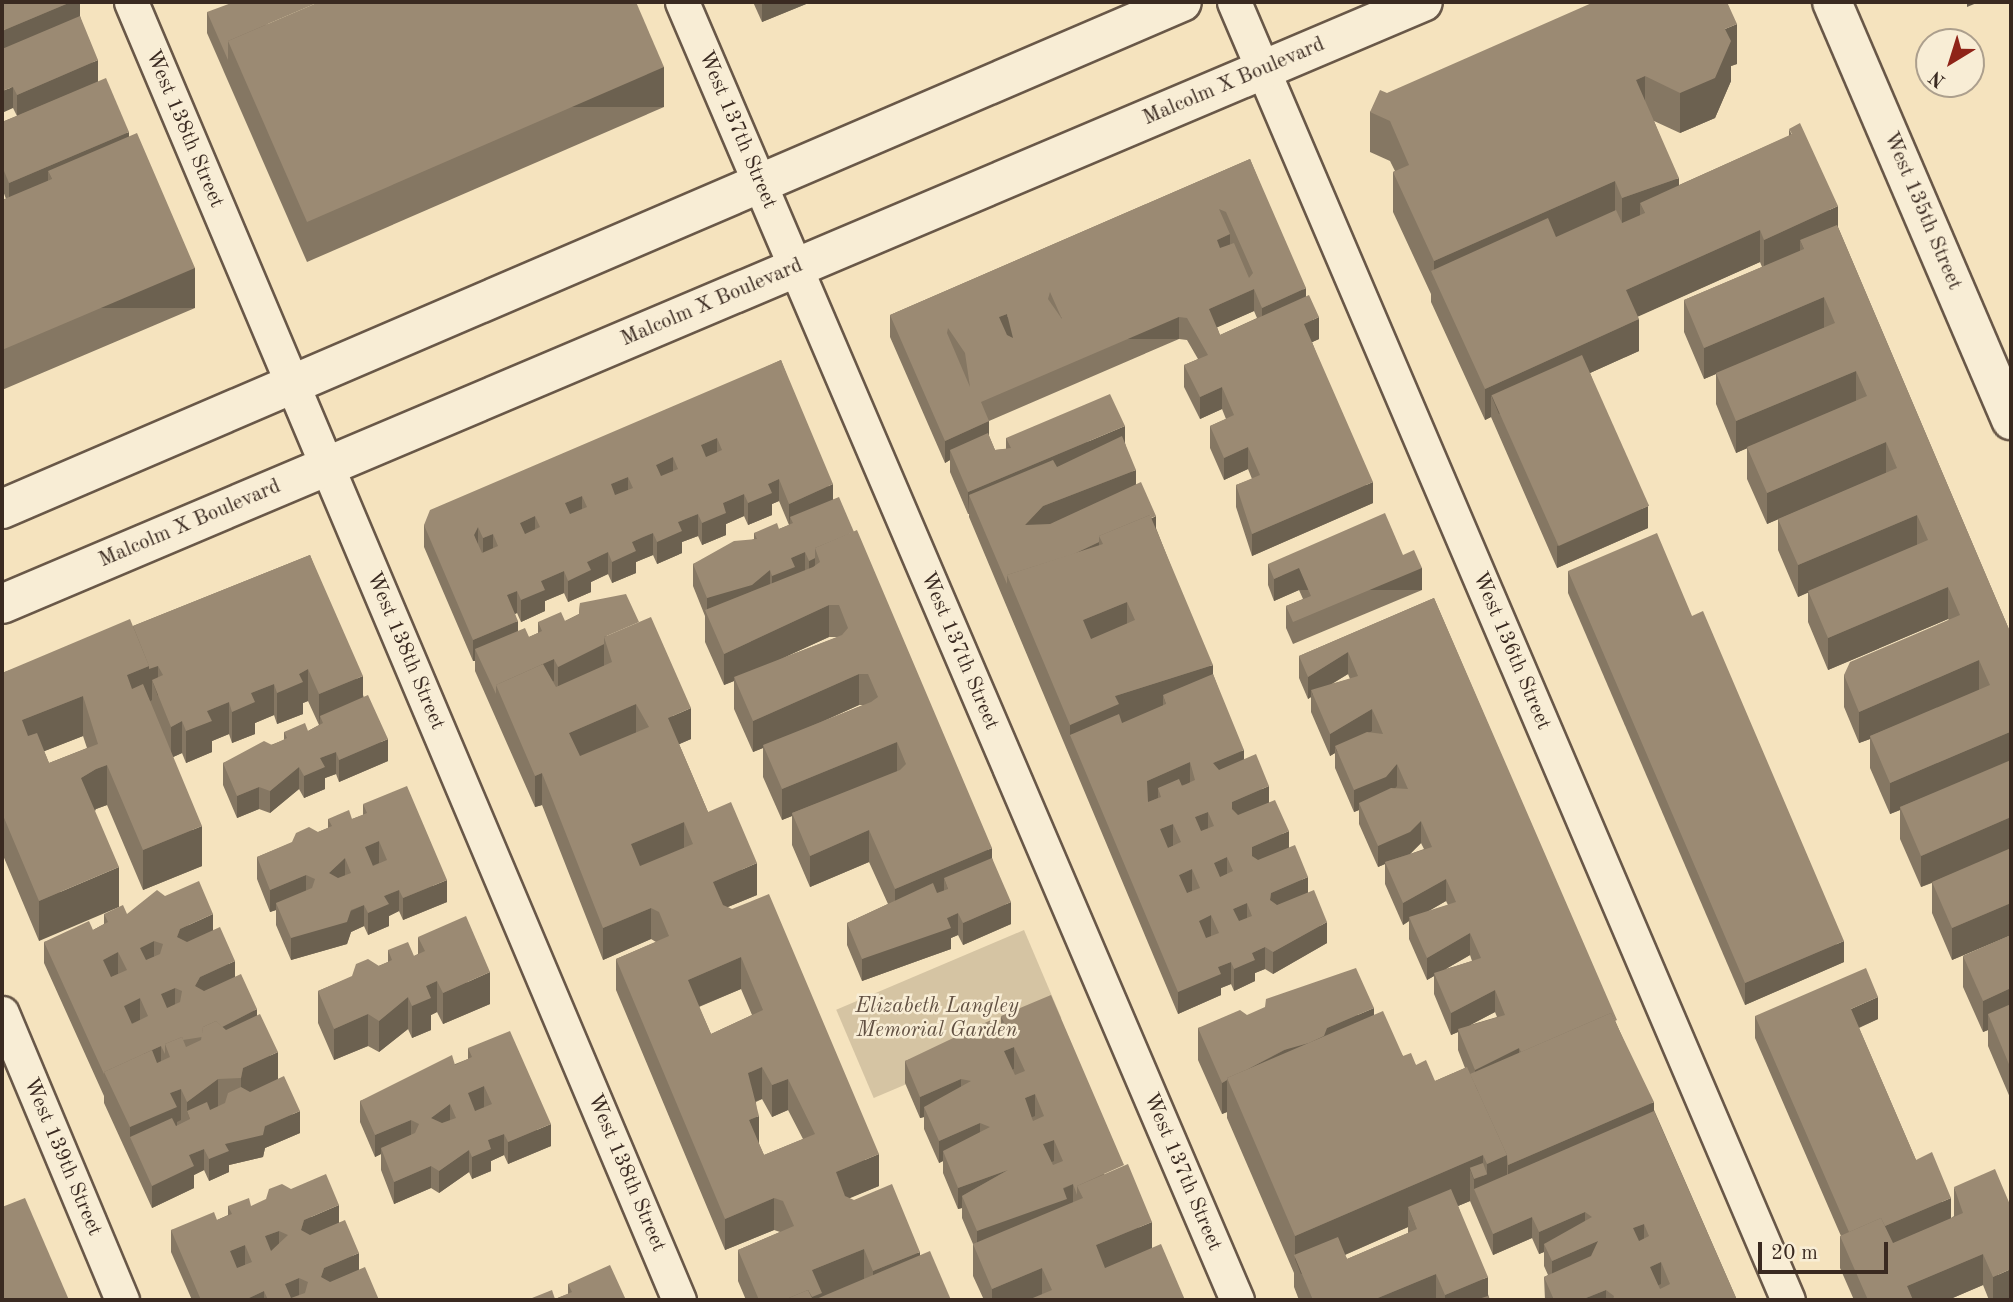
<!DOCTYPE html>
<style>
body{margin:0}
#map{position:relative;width:2013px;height:1302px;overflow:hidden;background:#f5e3be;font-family:"Old Standard TT",serif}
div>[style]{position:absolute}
.green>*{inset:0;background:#d5c4a3;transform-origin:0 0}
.roads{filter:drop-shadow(2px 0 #695848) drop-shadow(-2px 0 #695848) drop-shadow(0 2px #695848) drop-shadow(0 -2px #695848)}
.minor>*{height:33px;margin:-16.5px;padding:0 16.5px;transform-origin:16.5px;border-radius:16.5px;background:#f8edd5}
.tertiary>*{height:38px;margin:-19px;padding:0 19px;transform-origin:19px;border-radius:19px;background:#f8edd5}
.secondary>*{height:38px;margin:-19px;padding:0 19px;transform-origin:19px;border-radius:19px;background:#f8edd5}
.wall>*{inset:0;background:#857763}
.shaded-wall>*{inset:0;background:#6c6150;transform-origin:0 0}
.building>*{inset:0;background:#9b8a73;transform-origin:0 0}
span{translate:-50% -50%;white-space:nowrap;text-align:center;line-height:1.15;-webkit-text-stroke:5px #f8edd5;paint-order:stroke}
.street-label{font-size:21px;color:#3a2a21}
.park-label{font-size:21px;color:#615042;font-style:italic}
.frame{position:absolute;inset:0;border:4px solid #3a2a21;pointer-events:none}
.north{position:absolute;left:1915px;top:28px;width:70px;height:70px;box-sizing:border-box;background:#f8edd5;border:2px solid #ac9f8d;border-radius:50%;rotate:218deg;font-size:19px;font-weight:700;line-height:28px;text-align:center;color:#3a2a21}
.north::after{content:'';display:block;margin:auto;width:24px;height:32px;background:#8f2418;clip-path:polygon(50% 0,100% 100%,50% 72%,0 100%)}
.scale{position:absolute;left:1758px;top:1242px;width:130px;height:32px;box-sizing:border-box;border:4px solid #3a2a21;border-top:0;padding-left:9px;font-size:21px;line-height:24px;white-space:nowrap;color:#3a2a21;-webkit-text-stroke:5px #f8edd5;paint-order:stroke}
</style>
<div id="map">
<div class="green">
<i style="left:1024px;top:930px;width:96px;height:204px;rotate:67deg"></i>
</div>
<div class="roads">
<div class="minor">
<i style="left:131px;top:2px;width:1409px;rotate:67.11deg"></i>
<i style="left:682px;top:2px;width:1412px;rotate:66.85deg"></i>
<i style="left:1234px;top:2px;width:1411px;rotate:66.89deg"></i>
<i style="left:2px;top:1013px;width:311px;rotate:67.3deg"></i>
</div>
<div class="tertiary">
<i style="left:1832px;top:2px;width:455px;rotate:66.8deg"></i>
</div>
<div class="secondary">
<i style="left:2px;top:509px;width:1284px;rotate:-23.25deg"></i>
<i style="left:2px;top:604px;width:1543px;rotate:-22.96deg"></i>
</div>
</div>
<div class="wall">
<i style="clip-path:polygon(2px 2px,80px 2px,80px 16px,98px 82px,129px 137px,195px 308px,2px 390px,2px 200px,6px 199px,2px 188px,2px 122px,17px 116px,13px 108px)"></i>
<i style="clip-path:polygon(753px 2px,811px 2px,762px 22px)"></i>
<i style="clip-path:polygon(207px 12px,664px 107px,307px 262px,207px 33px)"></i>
<i style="clip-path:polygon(1737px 64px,1731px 66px,1731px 81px,1715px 118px,1680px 133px,1654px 121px,1679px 185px,1789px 136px,1789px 129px,1838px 227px,2011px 634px,2011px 935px,1952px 960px,1932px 913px,1932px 883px,1921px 887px,1900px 839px,1900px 810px,1890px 814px,1870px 768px,1870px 739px,1859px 743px,1844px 707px,1844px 675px,1949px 620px,1948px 619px,1828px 670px,1808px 622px,1808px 592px,1798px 597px,1778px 550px,1778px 519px,1767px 524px,1747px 479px,1747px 448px,1736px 453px,1716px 404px,1716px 374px,1704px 379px,1684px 332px,1684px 300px,1762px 267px,1760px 262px,1638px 316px,1639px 351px,1590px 373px,1648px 528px,1557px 568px,1491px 417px,1485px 420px,1431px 302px,1431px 294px,1393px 212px,1393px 172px,1395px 171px,1390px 161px,1370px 152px,1370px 112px,1387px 93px)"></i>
<i style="clip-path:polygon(evenodd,1250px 159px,1306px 297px,1319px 339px,1312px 342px,1373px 503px,1252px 556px,1236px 507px,1236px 485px,1252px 479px,1248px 469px,1224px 480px,1210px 448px,1210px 426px,1226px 419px,1222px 409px,1200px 419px,1184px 387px,1184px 365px,1198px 359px,1187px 340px,1179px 339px,989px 421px,989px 436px,995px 450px,1006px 449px,1006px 438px,1125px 443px,1136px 484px,1156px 528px,1213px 674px,1244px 759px,1269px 802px,1308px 893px,1327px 943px,1273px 974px,1265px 969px,1255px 973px,1255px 981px,1234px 991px,1231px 984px,1221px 988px,1221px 995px,1178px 1014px,969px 517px,969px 514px,968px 514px,950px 472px,950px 460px,945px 463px,890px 337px,890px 315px,1250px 159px,1254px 311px,1257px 318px,1220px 335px,1217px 327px,1254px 311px)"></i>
<i style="clip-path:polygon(evenodd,781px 360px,833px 499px,992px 858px,1011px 924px,963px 945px,958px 935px,951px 938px,951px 949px,862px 981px,847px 945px,847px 923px,888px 904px,869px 862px,810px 887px,792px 845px,792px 816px,782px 820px,763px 777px,763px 748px,753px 752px,734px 709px,734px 681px,724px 685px,705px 642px,705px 616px,693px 586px,693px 564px,754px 539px,754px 533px,779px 529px,789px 525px,779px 501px,772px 504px,772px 515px,748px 525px,744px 516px,726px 524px,726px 535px,702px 545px,698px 536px,682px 542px,682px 553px,657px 564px,653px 555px,643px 559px,636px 562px,636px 573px,612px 583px,608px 574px,591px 582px,591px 592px,568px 602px,564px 593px,545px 601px,545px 611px,521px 622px,517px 613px,515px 614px,518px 631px,529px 637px,538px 633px,538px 622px,565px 621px,579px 614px,580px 603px,691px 739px,679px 744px,708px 812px,757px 895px,728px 907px,879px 1186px,849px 1198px,920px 1255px,951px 1300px,746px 1300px,738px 1281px,738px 1250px,780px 1232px,774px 1230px,725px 1250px,616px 990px,616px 959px,656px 942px,651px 939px,603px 960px,542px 805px,535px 807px,475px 671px,475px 661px,473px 661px,424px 547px,424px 525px,781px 360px,829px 637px,838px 637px,780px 659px,829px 637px,781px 360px,859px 705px,863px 705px,822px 722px,859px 705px,781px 360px,741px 989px,752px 1015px,711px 1034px,699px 1007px,741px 989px,781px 360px,762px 1099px,772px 1117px,788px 1110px,803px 1139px,764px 1155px,759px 1144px,756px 1102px,762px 1099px)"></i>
<i style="clip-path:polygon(evenodd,310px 555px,388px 761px,339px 782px,336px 774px,325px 778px,325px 789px,304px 798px,299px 789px,270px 813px,259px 809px,237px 818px,223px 785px,223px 763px,284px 740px,284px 732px,308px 731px,319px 725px,308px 701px,303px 703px,303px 714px,277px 724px,274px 715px,255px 723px,255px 734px,232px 743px,229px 734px,212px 741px,212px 752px,186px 763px,182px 753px,173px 757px,202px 866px,143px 890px,107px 805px,96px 809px,39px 941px,2px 853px,2px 673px,133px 626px,310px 555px,83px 736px,87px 748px,49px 763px,44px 751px,83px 736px)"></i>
<i style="clip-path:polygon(1268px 564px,1422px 590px,1293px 644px,1286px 628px,1286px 606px,1303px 599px,1299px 590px,1274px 601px,1268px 585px)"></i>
<i style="clip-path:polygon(1568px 571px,1692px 616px,1844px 962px,1745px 1005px,1568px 593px)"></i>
<i style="clip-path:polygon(evenodd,1434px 598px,1617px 1025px,1737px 1300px,1545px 1300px,1544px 1277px,1548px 1275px,1544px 1266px,1544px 1252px,1539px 1254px,1532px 1238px,1493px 1255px,1470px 1201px,1458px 1206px,1490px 1300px,1299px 1300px,1294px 1287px,1294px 1273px,1227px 1118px,1227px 1112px,1222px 1114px,1198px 1060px,1198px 1028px,1247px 1015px,1374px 1015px,1403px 1056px,1416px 1065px,1435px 1081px,1465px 1068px,1458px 1050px,1458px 1032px,1451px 1035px,1434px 994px,1434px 976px,1427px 980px,1409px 939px,1409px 921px,1403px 925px,1385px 884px,1385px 864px,1378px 867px,1359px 824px,1359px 810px,1354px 812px,1335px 768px,1335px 753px,1330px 756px,1311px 712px,1311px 697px,1308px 699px,1299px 678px,1299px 656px,1434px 598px,1348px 674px,1350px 679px,1332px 684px,1348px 674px,1434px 598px,1421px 843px,1424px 849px,1410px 854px,1421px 843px,1434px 598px,1446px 901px,1448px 905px,1427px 912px,1446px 901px,1434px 598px,1470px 955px,1472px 961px,1446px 969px,1470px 955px,1434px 598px,1495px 1012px,1497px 1017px,1470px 1025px,1495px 1012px,1434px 598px,1408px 1227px,1408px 1233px,1347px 1259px,1345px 1255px,1408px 1227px)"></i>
<i style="clip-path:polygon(363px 804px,447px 902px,403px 920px,399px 911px,389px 916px,389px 926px,368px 935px,364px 926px,351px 932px,347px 944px,291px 960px,276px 925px,276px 910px,270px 912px,257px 879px,257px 857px,328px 828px,328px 819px,352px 819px,363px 815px)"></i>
<i style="clip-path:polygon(104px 914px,127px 914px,213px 930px,235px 977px,257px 1015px,278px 1079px,300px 1133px,265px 1148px,263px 1157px,229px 1165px,229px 1172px,209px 1181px,204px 1170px,194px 1175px,194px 1188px,152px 1208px,104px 1103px,104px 1096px,44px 963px,44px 942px,93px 930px,104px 924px)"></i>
<i style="clip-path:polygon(2011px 935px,2011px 1100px,1988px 1046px,1988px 1030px,1983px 1032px,1963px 987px,1963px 956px)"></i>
<i style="clip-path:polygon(418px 937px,490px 1004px,443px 1024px,437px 1012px,431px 1015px,431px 1030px,412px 1038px,408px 1029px,379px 1052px,368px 1046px,334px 1060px,318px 1023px,318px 991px,388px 962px,388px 950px,414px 956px,418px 954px)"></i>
<i style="clip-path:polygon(1001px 1016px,1152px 1248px,1185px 1300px,984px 1300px,973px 1276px,973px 1244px,962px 1218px,962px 1208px,958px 1209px,943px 1173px,943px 1161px,939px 1163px,924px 1129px,924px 1117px,920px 1118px,905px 1083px,905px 1061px,995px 1030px,1001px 1027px)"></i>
<i style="clip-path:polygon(1755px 1016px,1878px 1019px,1859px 1028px,1916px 1160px,1951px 1218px,1954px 1216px,1954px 1187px,2011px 1300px,1989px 1300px,1983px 1285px,1948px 1300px,1854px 1300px,1840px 1268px,1840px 1236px,1841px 1236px,1755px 1038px)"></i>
<i style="clip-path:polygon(468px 1048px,551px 1146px,508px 1164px,504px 1155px,491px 1161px,491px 1171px,472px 1179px,469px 1172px,439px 1193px,431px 1188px,394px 1204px,381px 1170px,381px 1154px,375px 1157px,360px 1122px,360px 1101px,468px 1059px)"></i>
<i style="clip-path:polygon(228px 1206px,251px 1206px,339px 1222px,359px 1270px,379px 1300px,192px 1300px,171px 1252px,171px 1230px,217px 1220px,228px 1215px)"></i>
<i style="clip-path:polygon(568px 1284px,626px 1300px,532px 1300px,532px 1298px,555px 1299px,568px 1294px)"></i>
</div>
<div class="shaded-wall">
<i style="clip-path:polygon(71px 2px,80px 2px,80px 38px,2px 71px,2px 31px)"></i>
<i style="clip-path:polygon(762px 2px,811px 2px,762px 22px)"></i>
<i style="clip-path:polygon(1967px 2px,1979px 2px,1967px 7px)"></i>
<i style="clip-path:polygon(1737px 24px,1737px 64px,1731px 66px,1731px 81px,1715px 118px,1680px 133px,1680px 93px,1725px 29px)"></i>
<i style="clip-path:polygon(98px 60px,98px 82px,17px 116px,17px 95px)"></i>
<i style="left:664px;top:67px;width:40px;height:389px;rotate:90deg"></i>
<i style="clip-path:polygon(1645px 76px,1645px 116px,1636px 80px)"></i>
<i style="clip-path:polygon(13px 87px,13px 108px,2px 113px,2px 91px)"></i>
<i style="clip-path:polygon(129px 132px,129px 154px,52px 179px,48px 171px,48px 188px,9px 205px,9px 183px)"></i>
<i style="clip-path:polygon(1679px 178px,1679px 217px,1645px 213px,1640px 203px,1640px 231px,1622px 238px,1622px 198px)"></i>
<i style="clip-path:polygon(1615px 181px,1615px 221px,1434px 277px,1434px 261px)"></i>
<i style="clip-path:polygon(1838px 206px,1838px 238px,1804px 249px,1800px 240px,1800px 255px,1764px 271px,1764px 240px)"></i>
<i style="clip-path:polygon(1760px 230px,1760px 262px,1626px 322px,1626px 290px)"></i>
<i style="clip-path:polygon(1230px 234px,1230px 256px,1217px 262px,1217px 240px)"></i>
<i style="left:195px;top:268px;width:40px;height:210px;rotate:90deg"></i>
<i style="clip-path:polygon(1306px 288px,1306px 310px,1262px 330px,1262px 308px)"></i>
<i style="clip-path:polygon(1254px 289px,1254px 311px,1209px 331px,1209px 309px)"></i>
<i style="clip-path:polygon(1824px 297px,1824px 328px,1704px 379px,1704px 348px)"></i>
<i style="clip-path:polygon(1007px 314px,1007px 336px,999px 317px)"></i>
<i style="left:1179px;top:317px;width:22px;height:215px;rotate:90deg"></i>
<i style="clip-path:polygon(1319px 317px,1319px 339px,1304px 346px,1304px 324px)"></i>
<i style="clip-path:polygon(1639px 319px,1639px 351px,1499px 414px,1491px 395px,1491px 417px,1485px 420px,1485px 389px)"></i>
<i style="clip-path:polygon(1856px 371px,1856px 402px,1736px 453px,1736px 421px)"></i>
<i style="clip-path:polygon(1222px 387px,1222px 409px,1200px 419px,1200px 397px)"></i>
<i style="clip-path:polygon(989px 421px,989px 443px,950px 450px,950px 460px,945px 463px,945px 441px)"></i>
<i style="clip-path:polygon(1125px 426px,1125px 448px,969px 495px,968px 514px,968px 492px)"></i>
<i style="clip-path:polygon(717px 438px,717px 460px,701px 467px,701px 445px)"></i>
<i style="clip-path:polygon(1886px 442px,1886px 474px,1767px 524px,1767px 493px)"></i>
<i style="clip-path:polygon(1248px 447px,1248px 469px,1224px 480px,1224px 458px)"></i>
<i style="clip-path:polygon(673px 457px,673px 479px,656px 486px,656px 465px)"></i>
<i style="clip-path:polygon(1136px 470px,1136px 492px,1043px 528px,1025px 525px,1043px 506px)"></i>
<i style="clip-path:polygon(628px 477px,628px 499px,611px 506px,611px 484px)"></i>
<i style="clip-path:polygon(779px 479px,779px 501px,772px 504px,772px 515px,748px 525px,748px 503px,768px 484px)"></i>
<i style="clip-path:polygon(1373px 482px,1373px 503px,1252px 556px,1252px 534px)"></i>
<i style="clip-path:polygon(833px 484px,833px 506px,790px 517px,789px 526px,789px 504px)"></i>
<i style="clip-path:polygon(744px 494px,744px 516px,726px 524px,726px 535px,702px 545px,702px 523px,723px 503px)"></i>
<i style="clip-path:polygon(582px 496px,582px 518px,565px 525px,565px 503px)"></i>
<i style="clip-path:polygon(1648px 506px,1648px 528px,1557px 568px,1557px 546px)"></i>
<i style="clip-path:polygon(698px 514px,698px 536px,682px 542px,682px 553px,657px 564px,657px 542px,678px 522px)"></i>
<i style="clip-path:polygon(1917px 515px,1917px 546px,1798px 597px,1798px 565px)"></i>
<i style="clip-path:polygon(535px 516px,535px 538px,520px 544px,520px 523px)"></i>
<i style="clip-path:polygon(1156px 516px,1156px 538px,1103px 544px)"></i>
<i style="clip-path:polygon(478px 527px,478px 549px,474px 535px)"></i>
<i style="clip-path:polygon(653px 533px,653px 555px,636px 562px,636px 573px,612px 583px,612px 562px,632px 542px)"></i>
<i style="clip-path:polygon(493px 534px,493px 556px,483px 560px,483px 538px)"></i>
<i style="clip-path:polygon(1099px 542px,1099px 564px,1010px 583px)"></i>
<i style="clip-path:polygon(608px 552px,608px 574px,591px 582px,591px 592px,568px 602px,568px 581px,587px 562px)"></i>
<i style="clip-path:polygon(805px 552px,805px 574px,772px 598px,772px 576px,791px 558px)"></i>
<i style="clip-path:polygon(815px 558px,815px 580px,809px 582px,809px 561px)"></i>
<i style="clip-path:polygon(1299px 568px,1299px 590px,1274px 601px,1274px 579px)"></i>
<i style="left:1422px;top:568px;width:22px;height:140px;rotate:90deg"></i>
<i style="clip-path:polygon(770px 570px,770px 592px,707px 614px,707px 598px)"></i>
<i style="clip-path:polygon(564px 571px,564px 593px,545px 601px,545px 611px,521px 622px,521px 600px,541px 581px)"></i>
<i style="clip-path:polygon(1948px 587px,1948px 619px,1828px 670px,1828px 638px)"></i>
<i style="clip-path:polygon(517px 591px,517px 613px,507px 617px,507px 595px)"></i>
<i style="clip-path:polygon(1127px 602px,1127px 633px,1083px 652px,1083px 620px)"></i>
<i style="clip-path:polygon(829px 605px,829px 637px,735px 680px,734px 677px,734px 681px,724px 685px,724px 654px)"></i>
<i style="clip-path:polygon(518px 621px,518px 642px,475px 649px,475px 661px,473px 661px,473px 640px)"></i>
<i style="clip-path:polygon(604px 644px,604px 666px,558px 689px,558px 667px)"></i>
<i style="clip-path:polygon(1348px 652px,1348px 674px,1313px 695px,1311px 690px,1311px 697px,1308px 699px,1308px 677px)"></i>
<i style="clip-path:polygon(554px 659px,554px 681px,544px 685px,541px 664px)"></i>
<i style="clip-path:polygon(1979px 660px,1979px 692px,1870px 736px,1870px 739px,1859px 743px,1859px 712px)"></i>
<i style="clip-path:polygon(1213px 665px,1213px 696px,1166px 704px,1163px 695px,1163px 712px,1119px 726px,1070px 735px,1070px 725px,1115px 696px)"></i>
<i style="clip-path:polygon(149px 666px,158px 666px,158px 696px,152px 680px,152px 700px,127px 715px,127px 675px)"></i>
<i style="clip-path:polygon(308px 669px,308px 701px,303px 703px,303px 714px,277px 724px,277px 693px,299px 674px)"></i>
<i style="clip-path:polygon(859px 674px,859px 705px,764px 747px,763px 745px,763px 748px,753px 752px,753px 721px)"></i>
<i style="clip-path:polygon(363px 676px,363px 707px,320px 716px,319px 726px,319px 694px)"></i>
<i style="clip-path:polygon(274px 684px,274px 715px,255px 723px,255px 734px,232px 743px,232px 712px,251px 693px)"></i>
<i style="clip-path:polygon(83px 696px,83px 736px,22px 760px,22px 720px)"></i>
<i style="clip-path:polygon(229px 702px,229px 734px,212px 741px,212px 752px,186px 763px,186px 731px,207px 711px)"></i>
<i style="clip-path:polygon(636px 704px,636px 736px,569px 765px,569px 733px)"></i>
<i style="clip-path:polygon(691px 708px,691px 739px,668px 749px,668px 718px)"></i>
<i style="clip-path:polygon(1372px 709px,1372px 731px,1337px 752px,1335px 746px,1335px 753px,1330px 756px,1330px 734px)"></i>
<i style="clip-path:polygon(182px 721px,182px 753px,171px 758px,171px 727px)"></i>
<i style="clip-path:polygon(2010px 732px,2010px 763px,1900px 807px,1900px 810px,1890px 814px,1890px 783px)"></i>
<i style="clip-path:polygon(388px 739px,388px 761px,339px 782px,339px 760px)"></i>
<i style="clip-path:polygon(897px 742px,897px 773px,792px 813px,792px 816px,782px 820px,782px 789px)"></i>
<i style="clip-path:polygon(1244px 750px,1244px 772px,1213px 785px,1213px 763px)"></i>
<i style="clip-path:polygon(336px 752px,336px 774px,325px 778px,325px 789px,304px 798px,304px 776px,320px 758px)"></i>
<i style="clip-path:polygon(1190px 762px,1190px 784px,1158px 788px,1158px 798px,1147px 803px,1147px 781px)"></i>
<i style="clip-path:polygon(1397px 764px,1397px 786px,1386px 799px,1359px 803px,1359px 810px,1354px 812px,1354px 790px)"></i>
<i style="clip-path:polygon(107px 765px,107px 805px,96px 809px,81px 818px,81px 778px,96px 769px)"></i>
<i style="clip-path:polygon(299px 767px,299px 789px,270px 813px,270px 791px)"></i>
<i style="clip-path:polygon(542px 773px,542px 805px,535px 807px,535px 776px)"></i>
<i style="clip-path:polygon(1269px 786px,1269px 808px,1232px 831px,1232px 802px)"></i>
<i style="clip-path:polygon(259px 787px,259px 809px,237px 818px,237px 796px)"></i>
<i style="clip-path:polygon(1208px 812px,1208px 834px,1195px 839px,1195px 817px)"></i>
<i style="clip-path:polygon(2011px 817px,2011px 849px,1921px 887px,1921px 856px)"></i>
<i style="clip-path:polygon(1421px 821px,1421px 843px,1410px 854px,1385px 862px,1385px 864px,1378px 867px,1378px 846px)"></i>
<i style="clip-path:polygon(684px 822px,684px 853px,631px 876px,631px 844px)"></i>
<i style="clip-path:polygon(1173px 824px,1173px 846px,1160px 851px,1160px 829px)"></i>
<i style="clip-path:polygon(202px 826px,202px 866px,143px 890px,143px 850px)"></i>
<i style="clip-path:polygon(869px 830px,869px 862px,810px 887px,810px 856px)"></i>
<i style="clip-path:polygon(1289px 831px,1289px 853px,1252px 869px,1252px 847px)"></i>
<i style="clip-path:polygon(379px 841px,379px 863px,365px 869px,365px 847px)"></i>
<i style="clip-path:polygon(992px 848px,992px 880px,948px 889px,944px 878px,944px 900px,895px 921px,895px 889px)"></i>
<i style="clip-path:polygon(1227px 857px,1227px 879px,1214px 884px,1214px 863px)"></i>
<i style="clip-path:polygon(345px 858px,345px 880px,329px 895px,329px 873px)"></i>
<i style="clip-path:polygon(757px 863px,757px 895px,713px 913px,713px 882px)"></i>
<i style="clip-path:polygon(119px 867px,119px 907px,39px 941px,39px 901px)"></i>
<i style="clip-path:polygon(1192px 869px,1192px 891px,1179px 897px,1179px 875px)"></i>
<i style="clip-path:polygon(306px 875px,306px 897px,276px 903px,276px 910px,270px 912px,270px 890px)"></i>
<i style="clip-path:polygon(1308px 877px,1308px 899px,1271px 915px,1270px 900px,1271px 893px)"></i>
<i style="clip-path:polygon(1446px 879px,1446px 901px,1411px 921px,1409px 917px,1409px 921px,1403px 925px,1403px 903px)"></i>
<i style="clip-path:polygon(447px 880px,447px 902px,403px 920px,403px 898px)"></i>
<i style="clip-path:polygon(399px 890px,399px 911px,389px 916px,389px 926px,368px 935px,368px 913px,384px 896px)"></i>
<i style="clip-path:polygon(1011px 902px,1011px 924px,963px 945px,963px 923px)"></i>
<i style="clip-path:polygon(1247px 903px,1247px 925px,1233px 930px,1233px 909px)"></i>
<i style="clip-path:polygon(2011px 903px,2011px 935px,1952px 960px,1952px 928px)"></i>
<i style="clip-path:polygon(364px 905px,364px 926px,351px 932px,347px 944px,291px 960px,291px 938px)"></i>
<i style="clip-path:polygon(651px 908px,651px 939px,603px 960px,603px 928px)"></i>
<i style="clip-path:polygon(958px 913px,958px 935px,951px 938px,951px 949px,862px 981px,862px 959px)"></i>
<i style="clip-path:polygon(213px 914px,213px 936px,177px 959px,177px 937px,180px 929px)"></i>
<i style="clip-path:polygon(1211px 915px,1211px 937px,1199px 943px,1199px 921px)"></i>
<i style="clip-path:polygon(1327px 922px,1327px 943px,1273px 974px,1273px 952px)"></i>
<i style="clip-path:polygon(1470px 933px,1470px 955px,1435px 975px,1434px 973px,1434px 976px,1427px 980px,1427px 958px)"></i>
<i style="clip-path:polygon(154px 941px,154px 962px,140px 969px,140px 948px)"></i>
<i style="clip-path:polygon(1844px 941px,1844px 962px,1745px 1005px,1745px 983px)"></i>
<i style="clip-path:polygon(1265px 947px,1265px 969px,1255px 973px,1255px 981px,1234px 991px,1234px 969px,1252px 953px)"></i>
<i style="clip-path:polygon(118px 952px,118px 974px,103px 981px,103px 960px)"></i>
<i style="clip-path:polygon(741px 957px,741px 989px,688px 1011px,688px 980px)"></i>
<i style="clip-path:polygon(235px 961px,235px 982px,200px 999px,195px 986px,200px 977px)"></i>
<i style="clip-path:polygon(1231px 962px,1231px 984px,1221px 988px,1221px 995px,1178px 1014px,1178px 992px,1218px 967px)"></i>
<i style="clip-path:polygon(490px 972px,490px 1004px,443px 1024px,443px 993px)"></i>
<i style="clip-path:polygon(437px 981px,437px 1012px,431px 1015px,431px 1030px,412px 1038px,412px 1006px,426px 986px)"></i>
<i style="clip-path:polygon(175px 988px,175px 1010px,161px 1016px,161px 994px)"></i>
<i style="clip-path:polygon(2011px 988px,2011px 1020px,1988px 1014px,1988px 1030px,1983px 1032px,1983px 1001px)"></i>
<i style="clip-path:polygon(1495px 990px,1495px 1012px,1459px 1031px,1458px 1029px,1458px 1032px,1451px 1035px,1451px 1013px)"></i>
<i style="clip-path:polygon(408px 997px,408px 1029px,379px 1052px,379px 1021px)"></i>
<i style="clip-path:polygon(1878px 997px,1878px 1019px,1851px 1031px,1851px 1009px)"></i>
<i style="clip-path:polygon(140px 998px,140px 1020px,124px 1027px,124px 1006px)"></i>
<i style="clip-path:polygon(1374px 1008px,1374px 1039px,1227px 1080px,1327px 1028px)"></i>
<i style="clip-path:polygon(257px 1009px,257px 1031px,203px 1037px)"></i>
<i style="clip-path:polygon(368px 1014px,368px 1046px,334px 1060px,334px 1029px)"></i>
<i style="clip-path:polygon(161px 1046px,161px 1068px,143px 1054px)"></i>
<i style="clip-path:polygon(1014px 1047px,1014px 1069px,1004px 1073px,1004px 1051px)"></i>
<i style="clip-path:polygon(1519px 1048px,1519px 1070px,1475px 1092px,1475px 1070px)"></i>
<i style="clip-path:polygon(278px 1052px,278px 1083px,241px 1109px,241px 1078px,243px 1068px)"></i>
<i style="clip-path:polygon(762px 1067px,762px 1099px,748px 1104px,748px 1073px)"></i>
<i style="clip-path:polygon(218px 1079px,218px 1111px,190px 1119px,187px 1111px,187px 1102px)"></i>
<i style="clip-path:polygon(788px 1079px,788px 1110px,772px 1117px,772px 1085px)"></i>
<i style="clip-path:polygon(961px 1079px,961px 1100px,924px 1107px,924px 1117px,920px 1118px,920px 1097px)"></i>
<i style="clip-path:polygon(1227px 1080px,1227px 1112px,1222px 1114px,1222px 1083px)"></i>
<i style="clip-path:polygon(484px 1086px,484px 1108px,468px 1115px,468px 1093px)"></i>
<i style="clip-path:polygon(181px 1089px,181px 1120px,177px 1122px,177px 1138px,130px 1137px,130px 1127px,170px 1093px)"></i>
<i style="clip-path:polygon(1035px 1094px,1035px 1116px,1025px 1120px,1025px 1098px)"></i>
<i style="clip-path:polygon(1654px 1102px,1654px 1133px,1508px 1197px,1508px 1165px)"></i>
<i style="clip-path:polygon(450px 1104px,450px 1126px,431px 1140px,431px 1118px)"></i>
<i style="clip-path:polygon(300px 1111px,300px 1133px,265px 1148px,263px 1157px,229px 1165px,229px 1172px,209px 1181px,209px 1159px,225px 1144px)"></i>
<i style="clip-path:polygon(759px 1116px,759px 1148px,749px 1120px)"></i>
<i style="clip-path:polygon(411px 1120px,411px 1142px,381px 1148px,381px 1154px,375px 1157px,375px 1135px)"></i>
<i style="clip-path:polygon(980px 1123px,980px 1145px,943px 1151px,943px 1161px,939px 1163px,939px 1141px)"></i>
<i style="clip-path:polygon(551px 1124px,551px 1146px,508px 1164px,508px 1142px)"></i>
<i style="clip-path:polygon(504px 1134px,504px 1155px,491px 1161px,491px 1171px,472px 1179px,472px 1157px,488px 1140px)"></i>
<i style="clip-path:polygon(1054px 1140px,1054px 1161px,1043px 1166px,1043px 1144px)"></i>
<i style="clip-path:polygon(204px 1149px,204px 1170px,194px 1175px,194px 1188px,152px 1208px,152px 1186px,189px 1155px)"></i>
<i style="clip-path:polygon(469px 1150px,469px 1172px,439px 1193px,439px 1171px)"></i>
<i style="clip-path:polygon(879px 1154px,879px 1186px,836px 1204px,836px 1172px)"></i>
<i style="clip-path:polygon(1483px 1155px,1483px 1176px,1487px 1174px,1487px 1164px,1507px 1155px,1507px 1195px,1474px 1189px,1474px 1180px,1470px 1169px,1470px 1201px,1415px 1224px,1408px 1207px,1408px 1227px,1301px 1274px,1295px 1259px,1295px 1236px)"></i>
<i style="clip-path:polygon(431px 1166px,431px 1188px,394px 1204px,394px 1182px)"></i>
<i style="clip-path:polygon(1008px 1170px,962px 1196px,962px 1208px,958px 1209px,958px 1188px)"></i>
<i style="clip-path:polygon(1073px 1184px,1073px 1206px,977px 1253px,977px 1231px)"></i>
<i style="clip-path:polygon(774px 1198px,774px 1230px,725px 1250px,725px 1219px)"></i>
<i style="clip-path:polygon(1951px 1198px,1951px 1219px,1852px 1262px,1852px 1240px)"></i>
<i style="clip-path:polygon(339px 1205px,339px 1227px,304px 1242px,301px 1230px,304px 1220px)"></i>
<i style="clip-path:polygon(1585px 1212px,1585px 1234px,1544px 1244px,1544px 1252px,1539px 1254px,1539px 1232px)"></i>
<i style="clip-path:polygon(1532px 1217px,1532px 1238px,1493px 1255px,1493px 1234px)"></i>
<i style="clip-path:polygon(1152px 1222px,1152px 1253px,1096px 1277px,1096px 1245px)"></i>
<i style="clip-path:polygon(1644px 1224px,1644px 1246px,1633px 1250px,1633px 1228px)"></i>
<i style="clip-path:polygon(279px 1231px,279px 1252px,265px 1258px,265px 1236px)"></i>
<i style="clip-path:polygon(1598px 1241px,1598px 1263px,1552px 1283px,1552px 1261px)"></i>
<i style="clip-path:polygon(245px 1245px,245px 1267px,230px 1272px,230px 1251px)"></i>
<i style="clip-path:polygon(864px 1249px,864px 1280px,822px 1300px,804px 1300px,812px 1270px)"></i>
<i style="clip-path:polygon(920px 1252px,920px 1283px,873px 1300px,873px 1271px)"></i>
<i style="clip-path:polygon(359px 1253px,359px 1275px,324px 1289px,321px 1277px,324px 1268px)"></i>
<i style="clip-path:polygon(1983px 1254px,1983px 1285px,1948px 1300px,1907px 1300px,1907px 1286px)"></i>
<i style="clip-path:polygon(1661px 1262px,1661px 1284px,1650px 1289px,1650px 1267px)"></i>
<i style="clip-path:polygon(1042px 1268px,1042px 1299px,992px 1300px,992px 1289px)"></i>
<i style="clip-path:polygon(2011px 1269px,2011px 1300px,1993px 1300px,1993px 1277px)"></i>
<i style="clip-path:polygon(1436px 1274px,1436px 1300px,1373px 1300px)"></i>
<i style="clip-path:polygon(1488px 1277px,1488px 1300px,1445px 1300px,1445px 1295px)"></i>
<i style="clip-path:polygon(299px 1278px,299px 1300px,285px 1300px,285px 1284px)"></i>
<i style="clip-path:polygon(1606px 1290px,1606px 1300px,1581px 1300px)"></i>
<i style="clip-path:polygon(264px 1291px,264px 1300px,249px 1300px,249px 1298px)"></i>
</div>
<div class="building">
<i style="clip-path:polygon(2px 2px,71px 2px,2px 31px)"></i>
<i style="clip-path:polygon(234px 2px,319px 2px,228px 41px,228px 60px,207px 12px)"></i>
<i style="clip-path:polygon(319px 2px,636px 2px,664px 67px,307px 222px,228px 41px)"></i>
<i style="clip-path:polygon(1594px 2px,1727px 2px,1737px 24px,1725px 29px,1731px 41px,1715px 78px,1680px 93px,1645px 76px,1636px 80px,1679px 178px,1622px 198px,1615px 181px,1434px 261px,1393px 172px,1409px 165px,1390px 121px,1370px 112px,1380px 90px,1387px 93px)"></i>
<i style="clip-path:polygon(80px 16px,98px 60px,17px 95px,13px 87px,2px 91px,2px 49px)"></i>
<i style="clip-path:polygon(106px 78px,129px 132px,9px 183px,2px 166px,2px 122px)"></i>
<i style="clip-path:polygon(1800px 123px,1838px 206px,1764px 240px,1760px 230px,1626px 290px,1639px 319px,1485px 389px,1431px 271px,1548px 218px,1556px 237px,1616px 210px,1622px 223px,1645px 213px,1640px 203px,1792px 134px,1789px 129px)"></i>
<i style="clip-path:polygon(137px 133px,195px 268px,2px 350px,2px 200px,52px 179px,48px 171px)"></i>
<i style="clip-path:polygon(evenodd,1250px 159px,1306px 288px,1262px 308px,1254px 289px,1209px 309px,1220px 335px,1309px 295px,1319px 317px,1304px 324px,1373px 482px,1252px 534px,1236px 485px,1260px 475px,1248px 447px,1224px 458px,1210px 426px,1234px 415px,1222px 387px,1200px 397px,1184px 365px,1208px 355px,1187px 318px,1179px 317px,981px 402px,989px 421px,945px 441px,890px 315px,1250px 159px,1219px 209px,1226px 212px,1253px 273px,1249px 278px,1234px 243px,1220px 248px,1217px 240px,1230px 234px,1219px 209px,1250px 159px,1050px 292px,1062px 319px,1048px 299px,1050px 292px,1250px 159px,1007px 314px,1013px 338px,1007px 335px,999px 317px,1007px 314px,1250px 159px,948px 328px,965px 353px,970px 387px,947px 333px,948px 328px)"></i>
<i style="clip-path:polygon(1837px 225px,2011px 634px,2011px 736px,2010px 732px,1890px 783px,1870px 736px,1990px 685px,1979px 660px,1859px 712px,1844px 675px,1850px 662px,1960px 615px,1948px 587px,1828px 638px,1808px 591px,1928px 540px,1917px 515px,1798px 565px,1778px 519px,1897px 468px,1886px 442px,1767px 493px,1747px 447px,1867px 396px,1856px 371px,1736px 421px,1716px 373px,1835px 323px,1830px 311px,1824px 297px,1704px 348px,1684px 300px,1804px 249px,1800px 240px)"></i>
<i style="left:1582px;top:355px;width:165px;height:99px;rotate:66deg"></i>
<i style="clip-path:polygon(evenodd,781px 360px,833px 484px,789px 504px,779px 479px,768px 484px,772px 493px,748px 503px,744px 494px,723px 503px,726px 513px,702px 523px,698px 514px,678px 522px,682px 531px,657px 542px,653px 533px,643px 537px,632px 542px,636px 551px,612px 562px,608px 552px,587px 562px,591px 570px,568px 581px,564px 571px,541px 581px,545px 590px,521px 600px,517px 591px,507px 595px,518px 621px,473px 640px,424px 525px,430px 510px,781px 360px,717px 438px,722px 450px,706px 457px,701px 445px,717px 438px,781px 360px,673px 457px,678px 469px,661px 476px,656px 465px,673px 457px,781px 360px,628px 477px,633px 488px,615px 495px,611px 484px,628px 477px,781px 360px,582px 496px,587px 507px,570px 514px,565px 503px,582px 496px,781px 360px,535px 516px,540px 527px,525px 534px,520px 523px,535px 516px,781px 360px,478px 527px,483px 538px,493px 534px,498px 546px,482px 553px,474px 535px,478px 527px)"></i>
<i style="clip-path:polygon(1110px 394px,1125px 426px,968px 492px,950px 450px,988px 433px,995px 450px,1011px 448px,1006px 438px)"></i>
<i style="clip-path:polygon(1122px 436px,1136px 470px,1043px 506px,1025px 525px,1050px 524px,1141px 482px,1156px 516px,1151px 518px,1150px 515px,1099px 536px,1099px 542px,1074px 554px,1007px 575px,1007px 584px,969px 495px,1053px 460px,1057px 467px)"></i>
<i style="clip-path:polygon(839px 497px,854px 532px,815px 548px,815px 558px,809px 561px,805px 552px,791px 558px,795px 567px,772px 576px,770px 570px,752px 585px,707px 598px,693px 564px,734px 541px,757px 539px,754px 533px,777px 523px,779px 529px,793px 523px,790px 517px)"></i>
<i style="clip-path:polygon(1385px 513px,1403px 555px,1414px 550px,1422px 568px,1293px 622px,1286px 606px,1311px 596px,1299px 568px,1274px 579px,1268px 564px)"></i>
<i style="clip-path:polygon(evenodd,1150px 515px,1213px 665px,1115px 696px,1119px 704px,1070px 725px,1007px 575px,1103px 544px,1099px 536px,1150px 515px,1127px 602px,1135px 620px,1091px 639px,1083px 620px,1127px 602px)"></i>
<i style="clip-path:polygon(857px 530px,992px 848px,895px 889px,869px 830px,810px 856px,792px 813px,900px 770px,906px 764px,897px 742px,782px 789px,763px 745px,871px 702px,878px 697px,868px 674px,859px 674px,753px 721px,734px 677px,842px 635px,848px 628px,839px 605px,829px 605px,724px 654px,705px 610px,813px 567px,820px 562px,815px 548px)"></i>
<i style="clip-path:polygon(1657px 533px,1692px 616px,1703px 611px,1844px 941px,1745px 983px,1568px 571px)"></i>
<i style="clip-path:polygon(310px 555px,363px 676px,319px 694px,308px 669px,299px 674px,303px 682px,277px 693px,274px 684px,251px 693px,255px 702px,232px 712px,229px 702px,207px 711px,212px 721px,186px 731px,182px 721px,171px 727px,152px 680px,163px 675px,158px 666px,149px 669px,149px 666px,133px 626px)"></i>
<i style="clip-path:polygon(626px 594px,639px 622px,604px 637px,604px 644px,558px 667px,554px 659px,496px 685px,496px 694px,475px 649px,525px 628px,529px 637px,542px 631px,538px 622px,561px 612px,565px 621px,579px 614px,580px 603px)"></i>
<i style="clip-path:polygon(1434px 598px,1617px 1020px,1615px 1021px,1611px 1013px,1521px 1052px,1519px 1048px,1475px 1070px,1458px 1029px,1505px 1015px,1495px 990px,1451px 1013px,1434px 973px,1481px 958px,1470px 933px,1427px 958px,1409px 917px,1456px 902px,1446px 879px,1403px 903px,1385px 862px,1432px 847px,1421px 821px,1410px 832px,1378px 846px,1359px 803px,1391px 788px,1408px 789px,1397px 764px,1386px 777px,1354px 790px,1335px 746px,1367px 732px,1383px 734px,1378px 722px,1372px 709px,1330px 734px,1311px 690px,1358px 676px,1348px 652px,1308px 677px,1299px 656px)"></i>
<i style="clip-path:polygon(evenodd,651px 617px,691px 708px,668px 718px,708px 812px,731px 802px,757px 863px,713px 882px,723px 905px,732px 909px,769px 894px,879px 1154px,836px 1172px,845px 1196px,854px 1200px,892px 1184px,920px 1252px,873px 1271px,864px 1249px,812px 1270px,822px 1293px,812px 1297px,808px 1290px,784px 1300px,759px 1300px,738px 1250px,794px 1226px,783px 1201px,774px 1198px,725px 1219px,616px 959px,669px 936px,659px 912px,651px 908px,603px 928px,542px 773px,535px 776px,496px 685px,543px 664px,556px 687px,612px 662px,604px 637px,651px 617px,636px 704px,649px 727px,580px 756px,569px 733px,636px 704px,651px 617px,684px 822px,693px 844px,640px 866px,631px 844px,684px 822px,651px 617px,741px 957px,763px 1010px,711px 1034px,688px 980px,741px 957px,651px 617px,762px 1067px,772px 1085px,788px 1079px,815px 1134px,764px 1155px,749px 1120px,759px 1116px,748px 1073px,762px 1067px)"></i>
<i style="clip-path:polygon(evenodd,130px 619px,149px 666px,127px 675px,132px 689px,143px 684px,202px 826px,143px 850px,107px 765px,96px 769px,81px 778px,119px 867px,39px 901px,2px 813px,2px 673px,130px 619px,83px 696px,98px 744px,49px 763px,37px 733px,28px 736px,22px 720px,83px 696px)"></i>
<i style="clip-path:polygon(evenodd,1213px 674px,1244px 750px,1213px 763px,1219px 770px,1256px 754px,1269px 786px,1232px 802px,1232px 809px,1238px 815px,1275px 800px,1289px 831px,1252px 847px,1252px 856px,1258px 860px,1295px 845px,1308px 877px,1271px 893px,1270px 900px,1277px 905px,1314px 890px,1327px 922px,1273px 952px,1265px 947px,1252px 953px,1255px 960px,1234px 969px,1231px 962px,1218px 967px,1221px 974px,1178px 992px,1070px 735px,1119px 714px,1122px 723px,1166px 704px,1163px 695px,1213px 674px,1190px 762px,1195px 780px,1182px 786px,1179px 779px,1158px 788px,1161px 797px,1148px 802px,1147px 781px,1190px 762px,1213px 674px,1208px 812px,1214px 826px,1201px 831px,1195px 817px,1208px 812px,1213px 674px,1173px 824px,1181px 842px,1168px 848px,1160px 829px,1173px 824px,1213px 674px,1227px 857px,1233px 871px,1220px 877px,1214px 863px,1227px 857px,1213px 674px,1192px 869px,1200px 888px,1187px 893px,1179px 875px,1192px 869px,1213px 674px,1247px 903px,1252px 916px,1239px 921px,1233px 909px,1247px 903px,1213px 674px,1211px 915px,1219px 933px,1206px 938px,1199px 921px,1211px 915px)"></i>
<i style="clip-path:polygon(368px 695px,388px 739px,339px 760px,336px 752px,320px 758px,325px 767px,304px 776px,299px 767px,270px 791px,259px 787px,237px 796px,223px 763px,264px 741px,272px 745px,287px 738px,284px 732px,305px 723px,308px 731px,323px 723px,320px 716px)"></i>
<i style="clip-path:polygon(2011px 760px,2011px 817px,1921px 856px,1900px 807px)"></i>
<i style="clip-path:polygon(evenodd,407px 786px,447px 880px,403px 898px,399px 890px,384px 896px,389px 904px,368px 913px,364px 905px,351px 910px,347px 922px,291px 938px,276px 903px,312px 888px,315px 879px,306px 875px,270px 890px,257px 857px,292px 842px,296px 833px,309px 827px,318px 832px,332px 826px,328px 819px,349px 810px,352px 819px,367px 813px,363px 804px,407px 786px,379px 841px,387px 860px,373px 866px,365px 847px,379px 841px,407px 786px,345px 858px,351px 873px,338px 878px,329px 873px,345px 858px)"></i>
<i style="clip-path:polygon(2011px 848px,2011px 903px,1952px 928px,1932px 882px)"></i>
<i style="clip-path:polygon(992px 858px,1011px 902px,963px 923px,958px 913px,947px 918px,951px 928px,862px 959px,847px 923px,933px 883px,937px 893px,948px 889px,944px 878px)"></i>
<i style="clip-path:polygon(evenodd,199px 881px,213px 914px,180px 929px,177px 937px,187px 942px,220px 927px,235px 961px,200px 977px,195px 986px,204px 991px,241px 974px,257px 1009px,222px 1027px,216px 1021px,203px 1027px,202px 1037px,183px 1040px,182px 1037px,165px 1044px,165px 1054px,161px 1046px,104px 1072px,104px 1074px,44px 942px,89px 921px,93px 930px,108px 922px,104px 914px,123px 905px,127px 914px,157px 890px,165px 896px,199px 881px,154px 941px,163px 944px,160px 954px,146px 960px,140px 948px,154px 941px,199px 881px,118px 952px,127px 970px,111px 977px,103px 960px,118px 952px,199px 881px,175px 988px,182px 991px,180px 1002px,167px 1008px,161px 994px,175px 988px,199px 881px,140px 998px,148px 1016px,132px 1024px,124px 1006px,140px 998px)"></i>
<i style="clip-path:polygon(466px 916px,490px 972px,443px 993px,437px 981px,426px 986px,431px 998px,412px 1006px,408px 997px,379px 1021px,368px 1014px,334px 1029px,318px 991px,352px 976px,356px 964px,368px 959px,379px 966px,392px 960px,388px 950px,408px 942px,414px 956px,425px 951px,418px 937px)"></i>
<i style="clip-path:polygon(2011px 935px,2011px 988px,1983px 1001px,1963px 956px)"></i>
<i style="clip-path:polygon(1356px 968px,1374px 1008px,1327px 1028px,1324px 1036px,1309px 1043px,1284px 1050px,1248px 1069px,1227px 1078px,1227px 1080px,1222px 1083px,1198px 1028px,1240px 1010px,1247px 1015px,1265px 1007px,1266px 999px)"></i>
<i style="clip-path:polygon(1866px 968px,1878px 997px,1851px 1009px,1916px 1160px,1932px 1152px,1951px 1198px,1885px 1226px,1881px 1218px,1849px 1232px,1755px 1016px)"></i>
<i style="clip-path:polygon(evenodd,1051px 995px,1124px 1165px,1077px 1186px,1077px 1195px,1073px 1184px,1063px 1188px,1067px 1199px,977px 1231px,962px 1196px,1008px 1170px,958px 1188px,943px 1151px,990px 1127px,980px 1123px,939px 1141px,924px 1107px,971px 1081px,961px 1079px,920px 1097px,905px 1061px,991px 1020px,995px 1030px,1005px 1025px,1001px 1016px,1051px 995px,1014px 1047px,1025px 1071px,1015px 1075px,1004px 1051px,1014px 1047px,1051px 995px,1035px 1094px,1044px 1116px,1033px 1121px,1025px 1098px,1035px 1094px,1051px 995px,1054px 1140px,1063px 1161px,1053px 1165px,1043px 1144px,1054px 1140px)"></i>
<i style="clip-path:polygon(2011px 1004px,2011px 1069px,1988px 1014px)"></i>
<i style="clip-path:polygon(1383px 1011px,1403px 1056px,1411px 1053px,1416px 1065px,1426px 1060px,1435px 1081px,1467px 1067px,1507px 1155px,1487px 1164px,1483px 1155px,1295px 1236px,1227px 1078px)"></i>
<i style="clip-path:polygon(1611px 1013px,1654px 1102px,1508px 1165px,1507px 1155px,1470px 1074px)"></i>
<i style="clip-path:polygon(260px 1014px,278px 1052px,243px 1068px,241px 1078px,218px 1079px,187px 1102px,181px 1089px,170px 1093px,177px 1107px,130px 1127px,104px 1072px,152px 1050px,157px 1063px,170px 1057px,165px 1044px,182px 1037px,186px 1047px,201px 1040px,203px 1027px,216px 1021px,226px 1030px)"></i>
<i style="clip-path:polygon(evenodd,510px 1031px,551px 1124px,508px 1142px,504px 1134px,488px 1140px,491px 1149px,472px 1157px,469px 1150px,439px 1171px,431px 1166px,394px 1182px,381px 1148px,415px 1133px,419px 1124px,411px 1120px,375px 1135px,360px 1101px,452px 1055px,455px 1065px,472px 1057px,468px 1048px,510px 1031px,484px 1086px,492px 1104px,475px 1111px,468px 1093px,484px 1086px,510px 1031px,450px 1104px,456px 1118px,442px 1123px,431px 1118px,450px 1104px)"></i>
<i style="clip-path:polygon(284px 1076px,300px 1111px,265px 1126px,263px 1135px,225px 1144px,229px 1151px,209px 1159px,204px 1149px,189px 1155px,194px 1166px,152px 1186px,130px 1137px,172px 1118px,176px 1126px,190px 1119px,187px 1111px,207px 1102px,210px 1110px,225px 1103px,228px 1093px,241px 1087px,250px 1092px)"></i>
<i style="clip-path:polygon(evenodd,1654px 1111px,1737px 1300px,1613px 1300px,1614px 1296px,1606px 1290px,1581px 1300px,1554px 1300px,1544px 1277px,1591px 1256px,1598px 1241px,1552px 1261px,1544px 1244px,1592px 1217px,1585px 1212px,1539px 1232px,1532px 1217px,1493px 1234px,1474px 1189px,1654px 1111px,1644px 1224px,1649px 1236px,1639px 1241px,1633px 1228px,1644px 1224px,1654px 1111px,1661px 1262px,1670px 1284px,1660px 1289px,1650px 1267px,1661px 1262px)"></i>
<i style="left:1483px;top:1163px;width:12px;height:14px;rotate:70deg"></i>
<i style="clip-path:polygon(1128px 1164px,1152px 1222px,1096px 1245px,1105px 1268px,1161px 1244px,1185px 1300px,1028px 1300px,1052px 1290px,1042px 1268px,992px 1289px,973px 1244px,1083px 1198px,1077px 1186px)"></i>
<i style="clip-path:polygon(1995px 1169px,2011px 1207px,2011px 1269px,1993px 1277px,1983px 1254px,1907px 1286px,1913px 1300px,1868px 1300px,1840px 1236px,1881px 1218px,1893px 1243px,1963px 1213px,1954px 1187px)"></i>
<i style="clip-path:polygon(evenodd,326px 1174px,339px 1205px,304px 1220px,301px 1230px,310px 1235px,345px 1220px,359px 1253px,324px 1268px,321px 1277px,330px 1282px,365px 1267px,379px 1300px,268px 1300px,264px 1291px,249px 1298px,250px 1300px,201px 1300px,171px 1230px,214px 1212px,217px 1220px,232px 1214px,228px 1206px,249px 1198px,251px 1206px,266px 1199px,269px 1189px,282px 1184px,291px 1189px,326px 1174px,279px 1231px,288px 1235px,271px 1251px,265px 1236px,279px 1231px,326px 1174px,245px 1245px,252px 1262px,237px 1268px,230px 1251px,245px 1245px,326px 1174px,299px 1278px,308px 1282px,305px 1293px,291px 1298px,285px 1284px,299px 1278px)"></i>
<i style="clip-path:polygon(1451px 1189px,1488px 1277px,1445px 1295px,1436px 1274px,1373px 1300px,1313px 1300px,1294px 1255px,1338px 1237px,1347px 1259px,1417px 1229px,1408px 1207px)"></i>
<i style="clip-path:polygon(25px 1198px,69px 1300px,2px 1300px,2px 1207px)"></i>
<i style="clip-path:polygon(930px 1251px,951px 1300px,814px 1300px)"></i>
<i style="clip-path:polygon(610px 1265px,626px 1300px,533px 1300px,532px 1298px,552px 1290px,555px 1299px,572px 1292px,568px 1284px)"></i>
<i style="clip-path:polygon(808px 1290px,813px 1300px,784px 1300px)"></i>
<i style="clip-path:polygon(1488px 1296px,1490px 1300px,1475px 1300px)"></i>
</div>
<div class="street-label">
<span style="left:1234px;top:82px;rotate:-23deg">Malcolm X Boulevard</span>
<span style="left:184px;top:129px;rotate:67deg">West 138th Street</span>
<span style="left:737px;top:130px;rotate:67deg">West 137th Street</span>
<span style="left:1922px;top:211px;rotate:67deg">West 135th Street</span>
<span style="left:712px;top:303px;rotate:-23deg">Malcolm X Boulevard</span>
<span style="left:190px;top:524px;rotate:-23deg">Malcolm X Boulevard</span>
<span style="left:405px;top:651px;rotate:67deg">West 138th Street</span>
<span style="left:959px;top:651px;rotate:67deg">West 137th Street</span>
<span style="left:1511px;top:651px;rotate:67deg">West 136th Street</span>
<span style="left:62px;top:1157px;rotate:67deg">West 139th Street</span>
<span style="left:1182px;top:1172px;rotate:67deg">West 137th Street</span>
<span style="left:626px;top:1173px;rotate:67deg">West 138th Street</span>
</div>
<div class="park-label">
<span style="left:937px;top:1019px">Elizabeth Langley<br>Memorial Garden</span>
</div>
<div class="frame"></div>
<div class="north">N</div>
<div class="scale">20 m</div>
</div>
